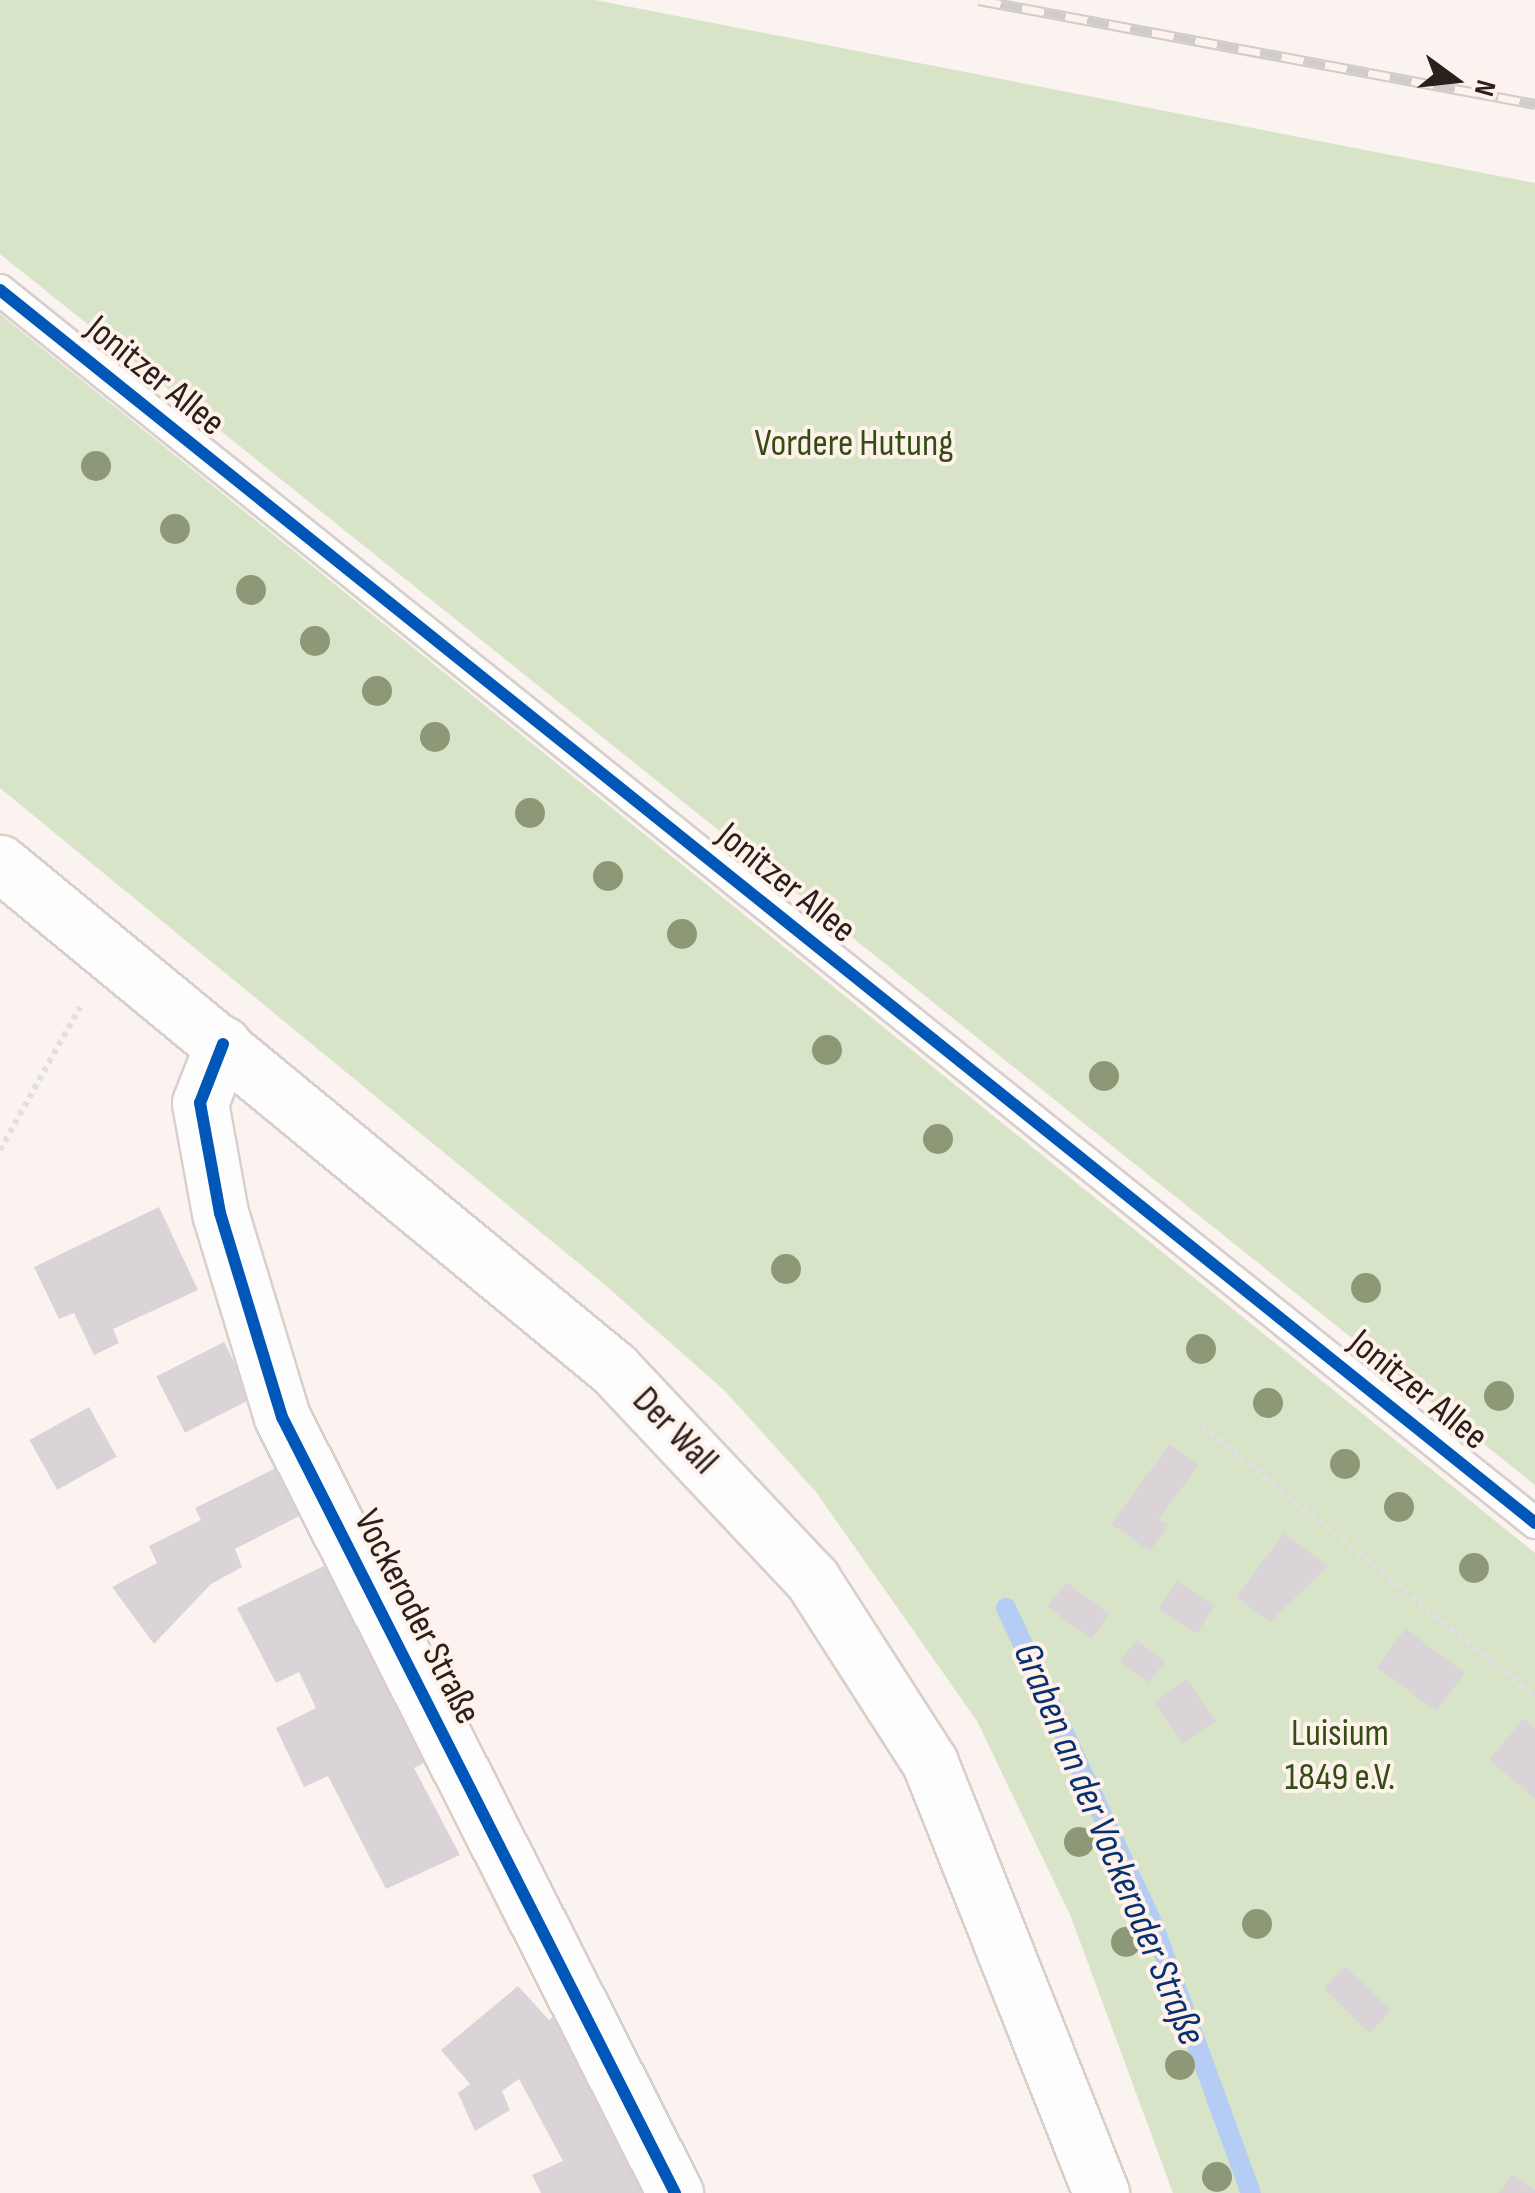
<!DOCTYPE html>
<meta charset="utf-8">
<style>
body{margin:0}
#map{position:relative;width:1535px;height:2193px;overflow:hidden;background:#faf3f0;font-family:"Sofia Sans Condensed",sans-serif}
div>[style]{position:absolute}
.green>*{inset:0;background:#d8e4c7}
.stream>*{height:20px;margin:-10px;padding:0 10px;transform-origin:10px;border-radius:10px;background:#b5ccf5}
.building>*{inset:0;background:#dad4d8;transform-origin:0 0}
.path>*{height:6px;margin-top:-3px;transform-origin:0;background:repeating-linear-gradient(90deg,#e2e0df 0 5px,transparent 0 10px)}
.roads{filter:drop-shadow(2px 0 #d9cfcb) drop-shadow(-2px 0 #d9cfcb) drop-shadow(0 2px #d9cfcb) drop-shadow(0 -2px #d9cfcb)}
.service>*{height:30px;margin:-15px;padding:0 15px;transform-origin:15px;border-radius:15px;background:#fefdfd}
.minor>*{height:55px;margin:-27.5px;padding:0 27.5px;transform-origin:27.5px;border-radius:27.5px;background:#fefdfd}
.secondary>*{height:55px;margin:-27.5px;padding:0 27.5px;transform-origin:27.5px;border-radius:27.5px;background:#fefdfd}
.rail>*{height:11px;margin-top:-5.5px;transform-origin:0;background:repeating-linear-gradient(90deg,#fff2eb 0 22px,#cfcccb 0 44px);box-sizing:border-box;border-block:2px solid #cfcccb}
.cycleway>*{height:12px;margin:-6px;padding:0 6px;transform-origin:6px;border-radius:6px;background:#0057b8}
.trees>*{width:30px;height:30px;margin:-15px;border-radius:50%;background:#8d9877}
span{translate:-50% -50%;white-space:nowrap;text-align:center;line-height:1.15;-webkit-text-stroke:8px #fff2eb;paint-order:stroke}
.street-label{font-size:38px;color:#2b201a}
.park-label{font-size:38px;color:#334d14}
.water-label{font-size:40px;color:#073170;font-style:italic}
.north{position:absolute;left:1405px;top:30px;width:100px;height:100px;-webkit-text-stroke:8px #fff2eb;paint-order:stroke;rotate:105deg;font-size:28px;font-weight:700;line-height:40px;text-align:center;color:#2b201a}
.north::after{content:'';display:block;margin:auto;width:35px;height:45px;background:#2b201a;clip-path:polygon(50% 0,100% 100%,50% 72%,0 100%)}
</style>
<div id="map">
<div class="green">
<i style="clip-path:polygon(0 0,595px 0,1535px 183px,1535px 1485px,0 254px)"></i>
<i style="clip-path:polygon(0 314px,1535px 1553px,1535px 2193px,1173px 2193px,1071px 1917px,977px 1721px,816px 1492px,725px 1391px,604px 1284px,0 788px)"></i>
</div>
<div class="stream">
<i style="left:1006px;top:1608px;width:352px;rotate:65.1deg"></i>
<i style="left:1154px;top:1927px;width:283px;rotate:70deg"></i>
</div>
<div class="building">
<i style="clip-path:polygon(159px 1207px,198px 1290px,113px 1329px,119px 1343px,94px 1355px,74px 1313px,59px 1319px,34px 1267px)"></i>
<i style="left:224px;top:1342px;width:63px;height:76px;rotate:63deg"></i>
<i style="left:89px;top:1407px;width:57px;height:68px;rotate:61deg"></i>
<i style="clip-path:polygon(1170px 1444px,1199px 1465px,1159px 1519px,1168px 1525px,1150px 1551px,1111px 1524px)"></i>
<i style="clip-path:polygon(276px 1468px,301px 1515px,235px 1549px,242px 1567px,211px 1584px,154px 1644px,112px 1587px,157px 1563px,149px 1546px,201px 1520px,195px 1508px)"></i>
<i style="clip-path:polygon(1284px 1533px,1328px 1566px,1270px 1622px,1236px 1597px)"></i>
<i style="clip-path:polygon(330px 1563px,429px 1760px,414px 1768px,460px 1855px,386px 1889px,328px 1776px,304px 1787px,276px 1728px,316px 1708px,299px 1672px,276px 1683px,237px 1608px)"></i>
<i style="left:1177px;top:1581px;width:45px;height:34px;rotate:33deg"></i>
<i style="left:1066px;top:1582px;width:54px;height:31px;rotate:36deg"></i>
<i style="left:1405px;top:1629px;width:74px;height:48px;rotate:36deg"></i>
<i style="left:1136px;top:1640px;width:36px;height:27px;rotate:36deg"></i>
<i style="left:1186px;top:1679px;width:51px;height:40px;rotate:54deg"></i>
<i style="clip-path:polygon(1524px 1718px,1535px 1728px,1535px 1798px,1489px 1760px)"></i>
<i style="left:1345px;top:1966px;width:64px;height:31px;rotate:44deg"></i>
<i style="clip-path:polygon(518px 1986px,549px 2020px,555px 2015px,648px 2193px,541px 2193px,532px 2175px,563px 2161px,519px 2079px,502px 2091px,510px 2110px,475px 2131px,458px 2093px,470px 2084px,441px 2050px)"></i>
<i style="clip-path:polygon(1512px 2174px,1535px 2190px,1535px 2193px,1498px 2193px)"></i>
</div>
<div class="path">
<i style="left:0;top:1150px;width:164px;rotate:-60.8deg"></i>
<i style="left:1202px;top:1426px;width:429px;rotate:39.1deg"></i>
</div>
<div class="roads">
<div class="service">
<i style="left:0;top:290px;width:1969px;rotate:38.77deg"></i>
</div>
<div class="minor">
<i style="left:223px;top:1044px;width:63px;rotate:111.3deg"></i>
<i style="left:200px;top:1103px;width:112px;rotate:79.7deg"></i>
<i style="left:220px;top:1213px;width:213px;rotate:73.1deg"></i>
<i style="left:282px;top:1417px;width:870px;rotate:63.14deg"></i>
</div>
<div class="secondary">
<i style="left:0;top:863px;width:796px;rotate:39.49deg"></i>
<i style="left:614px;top:1369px;width:289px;rotate:46.7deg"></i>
<i style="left:812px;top:1579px;width:219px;rotate:57.3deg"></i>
<i style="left:930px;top:1763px;width:463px;rotate:68.3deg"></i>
</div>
</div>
<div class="rail">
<i style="left:979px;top:0;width:566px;rotate:10.59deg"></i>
</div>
<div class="cycleway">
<i style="left:0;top:290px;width:1969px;rotate:38.77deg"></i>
<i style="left:223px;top:1044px;width:63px;rotate:111.3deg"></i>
<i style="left:200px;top:1103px;width:112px;rotate:79.7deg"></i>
<i style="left:220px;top:1213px;width:213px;rotate:73.1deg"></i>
<i style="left:282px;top:1417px;width:870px;rotate:63.14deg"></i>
</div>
<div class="trees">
<i style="left:96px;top:466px"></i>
<i style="left:175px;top:529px"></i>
<i style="left:251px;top:590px"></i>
<i style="left:315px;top:641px"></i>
<i style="left:377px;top:691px"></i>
<i style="left:435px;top:737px"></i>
<i style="left:530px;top:813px"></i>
<i style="left:608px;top:876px"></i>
<i style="left:682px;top:934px"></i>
<i style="left:827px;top:1050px"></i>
<i style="left:1104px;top:1076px"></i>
<i style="left:938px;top:1139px"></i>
<i style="left:786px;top:1269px"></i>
<i style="left:1366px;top:1288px"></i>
<i style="left:1201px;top:1349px"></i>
<i style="left:1499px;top:1396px"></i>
<i style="left:1268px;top:1403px"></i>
<i style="left:1345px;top:1464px"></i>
<i style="left:1399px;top:1507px"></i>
<i style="left:1474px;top:1568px"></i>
<i style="left:1079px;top:1842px"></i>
<i style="left:1257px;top:1924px"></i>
<i style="left:1126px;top:1942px"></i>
<i style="left:1180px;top:2065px"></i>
<i style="left:1217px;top:2177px"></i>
</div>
<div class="street-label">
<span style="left:155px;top:376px;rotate:39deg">Jonitzer Allee</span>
<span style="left:786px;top:883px;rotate:39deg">Jonitzer Allee</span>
<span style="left:1418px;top:1390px;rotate:39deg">Jonitzer Allee</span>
<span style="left:675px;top:1431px;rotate:46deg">Der Wall</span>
<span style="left:417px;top:1617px;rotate:63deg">Vockeroder Straße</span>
</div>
<div class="park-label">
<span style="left:854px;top:444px">Vordere Hutung</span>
<span style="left:1340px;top:1756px">Luisium<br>1849 e.V.</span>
</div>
<div class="water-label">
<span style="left:1109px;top:1844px;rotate:67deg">Graben an der Vockeroder Straße</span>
</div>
<div class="north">N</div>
</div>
